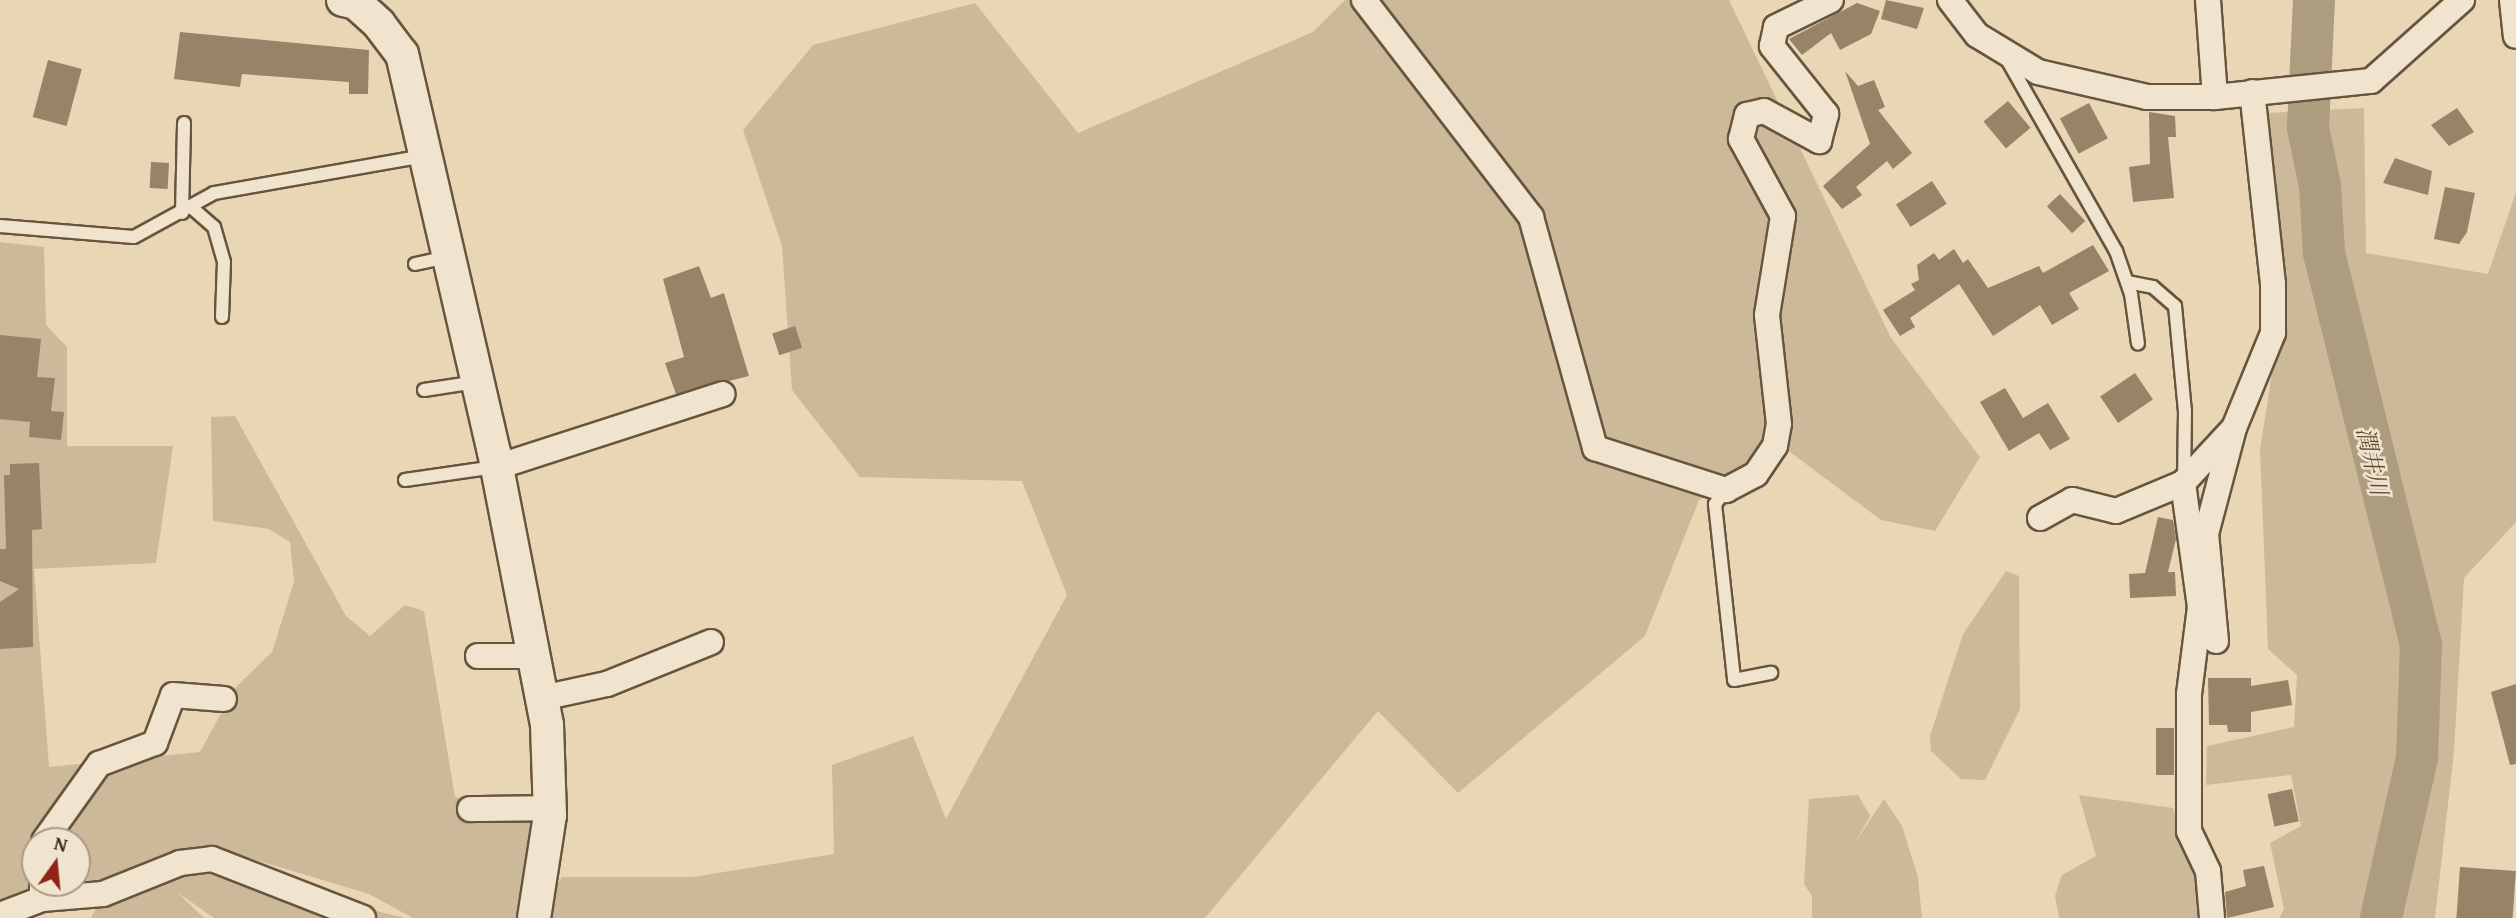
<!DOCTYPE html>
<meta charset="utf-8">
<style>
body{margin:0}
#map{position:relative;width:2516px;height:918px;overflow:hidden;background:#e9d6b4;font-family:"Gentium Book Plus","Noto Serif JP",serif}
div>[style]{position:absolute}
.green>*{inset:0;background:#ccb999}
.river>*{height:42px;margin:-21px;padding:0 21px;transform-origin:21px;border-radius:21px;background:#ae9c7e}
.building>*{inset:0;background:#968368;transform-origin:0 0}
.roads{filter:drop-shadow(2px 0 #67553e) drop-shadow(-2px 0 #67553e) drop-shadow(0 2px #67553e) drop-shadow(0 -2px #67553e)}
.service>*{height:12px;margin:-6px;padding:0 6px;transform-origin:6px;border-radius:6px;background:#f1e4ce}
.minor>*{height:24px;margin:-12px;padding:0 12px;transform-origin:12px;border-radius:12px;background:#f1e4ce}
.tertiary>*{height:32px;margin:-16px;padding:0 16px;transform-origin:16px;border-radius:16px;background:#f1e4ce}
span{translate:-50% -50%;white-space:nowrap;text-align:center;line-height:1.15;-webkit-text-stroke:5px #f1e4ce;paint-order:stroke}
.water-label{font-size:23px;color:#5e4c35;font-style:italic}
.north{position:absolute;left:21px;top:827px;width:70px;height:70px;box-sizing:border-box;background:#f1e4ce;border:2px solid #a99a84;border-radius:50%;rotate:15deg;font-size:19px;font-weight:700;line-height:28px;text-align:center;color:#3c2a16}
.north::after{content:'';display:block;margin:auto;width:24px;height:32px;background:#8f2418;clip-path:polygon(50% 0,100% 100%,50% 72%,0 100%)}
</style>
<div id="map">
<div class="green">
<i style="clip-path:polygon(1345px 0,1729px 0,1891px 338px,1980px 457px,1935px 531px,1881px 520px,1786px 449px,1699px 500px,1645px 636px,1458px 793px,1378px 711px,1205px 918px,538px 918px,562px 877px,693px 877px,834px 854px,832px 765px,913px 736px,946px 819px,1067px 595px,1022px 481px,860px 477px,792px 390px,782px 246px,743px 130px,813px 45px,975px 3px,1078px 133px,1313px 32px)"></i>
<i style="clip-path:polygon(2364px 108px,2366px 253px,2488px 274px,2516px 192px,2516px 522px,2464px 578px,2454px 752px,2435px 918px,2279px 918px,2284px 909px,2270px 843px,2301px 826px,2291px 775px,2206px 785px,2207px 746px,2294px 727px,2297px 675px,2268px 649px,2260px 450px,2287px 277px,2267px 113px)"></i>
<i style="clip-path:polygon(evenodd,0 242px,44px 247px,46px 325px,67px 347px,67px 446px,173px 446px,156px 563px,34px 569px,49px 767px,200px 752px,235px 688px,272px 652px,294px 582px,290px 542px,269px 529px,213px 521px,211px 417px,235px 416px,346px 616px,370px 636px,405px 605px,424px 611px,455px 797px,539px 815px,534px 918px,413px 918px,369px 894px,229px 852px,184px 864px,405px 918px,214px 918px,177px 892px,204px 918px,91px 918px,103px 895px,0 918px,0 242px,35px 841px,77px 841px,77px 883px,35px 883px,35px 841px)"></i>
<i style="clip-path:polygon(2006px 571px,2019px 576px,2020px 709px,1985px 780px,1961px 779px,1931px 751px,1930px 736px,1963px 634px)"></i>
<i style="clip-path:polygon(1858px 795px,1870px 816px,1855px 843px,1884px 799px,1902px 826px,1918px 877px,1922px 918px,1812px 918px,1812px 896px,1804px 884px,1809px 799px)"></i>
<i style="clip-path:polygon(2079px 795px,2173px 808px,2199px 893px,2198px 918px,2059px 918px,2055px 896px,2062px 875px,2096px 856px)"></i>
</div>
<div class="river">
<i style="left:2314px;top:0;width:128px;rotate:92.7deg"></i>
<i style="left:2308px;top:128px;width:59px;rotate:78.3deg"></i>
<i style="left:2320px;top:186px;width:67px;rotate:86.6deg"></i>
<i style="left:2324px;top:253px;width:404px;rotate:76.1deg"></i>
<i style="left:2421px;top:645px;width:113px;rotate:92deg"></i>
<i style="left:2417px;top:758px;width:164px;rotate:102.7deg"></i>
</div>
<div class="building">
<i style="clip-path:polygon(1886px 0,1924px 8px,1917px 29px,1881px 19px)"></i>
<i style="clip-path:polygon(1857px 3px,1880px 11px,1871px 34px,1840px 50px,1831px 33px,1802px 55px,1789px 39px)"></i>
<i style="clip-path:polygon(180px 32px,369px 50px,368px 94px,349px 94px,349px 82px,242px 74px,240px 87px,174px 79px)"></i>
<i style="left:48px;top:60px;width:35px;height:59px;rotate:15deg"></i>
<i style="clip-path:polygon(1845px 71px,1858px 86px,1874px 80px,1885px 107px,1878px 110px,1912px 153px,1893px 169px,1887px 161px,1856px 187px,1862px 195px,1842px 209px,1823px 186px,1870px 144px)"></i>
<i style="left:2008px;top:101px;width:35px;height:32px;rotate:50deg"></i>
<i style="left:2089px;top:103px;width:40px;height:33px;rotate:62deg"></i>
<i style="clip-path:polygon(2457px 108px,2474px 132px,2449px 146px,2431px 125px)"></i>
<i style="clip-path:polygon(2149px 112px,2175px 116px,2176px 137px,2168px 137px,2174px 198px,2133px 202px,2129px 167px,2150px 164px)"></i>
<i style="clip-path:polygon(2395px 158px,2432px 171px,2428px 195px,2383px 183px)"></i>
<i style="left:151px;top:162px;width:18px;height:26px;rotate:3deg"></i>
<i style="left:1932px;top:181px;width:27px;height:43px;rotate:57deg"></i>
<i style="clip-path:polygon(2445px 187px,2475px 193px,2467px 232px,2459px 244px,2434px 239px)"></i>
<i style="left:2060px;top:194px;width:37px;height:18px;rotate:47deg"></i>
<i style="clip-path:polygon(2093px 245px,2109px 271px,2069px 293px,2079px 309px,2052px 325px,2040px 305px,1993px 336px,1959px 284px,1910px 318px,1915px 327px,1900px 336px,1883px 310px,1915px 290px,1911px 284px,1919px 280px,1917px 265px,1934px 253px,1939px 260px,1954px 249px,1963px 263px,1968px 259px,1988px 288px,2039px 266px,2043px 273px)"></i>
<i style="clip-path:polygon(699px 266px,711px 298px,724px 293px,749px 376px,676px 394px,665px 363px,684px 357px,663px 279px)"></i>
<i style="left:795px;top:326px;width:23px;height:24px;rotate:72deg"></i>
<i style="clip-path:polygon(0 335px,41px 339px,37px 377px,55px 378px,51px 411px,64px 412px,61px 440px,29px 437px,30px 422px,0 419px)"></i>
<i style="left:2135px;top:373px;width:32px;height:42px;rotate:56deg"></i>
<i style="clip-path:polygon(2005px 388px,2023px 418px,2048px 403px,2070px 439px,2050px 450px,2039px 433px,2009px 451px,1980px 402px)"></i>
<i style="clip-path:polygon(39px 463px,42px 529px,32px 530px,33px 647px,0 649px,0 602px,19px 589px,0 581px,0 549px,6px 549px,4px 475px,10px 475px,10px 464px)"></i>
<i style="clip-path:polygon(2158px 517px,2173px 520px,2176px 539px,2168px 572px,2175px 572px,2176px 596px,2130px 598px,2129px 574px,2145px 573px)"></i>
<i style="clip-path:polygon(2208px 678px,2251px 678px,2251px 686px,2288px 680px,2292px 705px,2251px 712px,2251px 732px,2228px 732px,2227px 725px,2209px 725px)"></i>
<i style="clip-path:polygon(2516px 684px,2516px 764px,2510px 765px,2491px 692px)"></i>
<i style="left:2156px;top:728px;width:18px;height:47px"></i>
<i style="left:2292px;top:789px;width:33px;height:25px;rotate:78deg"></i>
<i style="clip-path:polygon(2264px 866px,2274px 907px,2227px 918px,2225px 892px,2246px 886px,2243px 870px)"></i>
<i style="left:2460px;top:867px;width:56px;height:51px;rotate:4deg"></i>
</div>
<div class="roads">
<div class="service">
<i style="left:2008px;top:61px;width:219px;rotate:60.4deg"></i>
<i style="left:2116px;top:251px;width:46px;rotate:70.8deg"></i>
<i style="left:2131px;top:294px;width:50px;rotate:82deg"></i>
<i style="left:191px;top:207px;width:30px;rotate:41deg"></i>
<i style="left:214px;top:227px;width:36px;rotate:74deg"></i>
<i style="left:224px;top:262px;width:55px;rotate:92.1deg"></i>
<i style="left:182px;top:213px;width:90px;rotate:-88.7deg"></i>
<i style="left:0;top:226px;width:134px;rotate:4.7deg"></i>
<i style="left:134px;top:237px;width:91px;rotate:-28.8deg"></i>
<i style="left:214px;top:193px;width:213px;rotate:-10deg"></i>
<i style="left:415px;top:264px;width:34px;rotate:-12deg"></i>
<i style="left:2127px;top:282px;width:26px;rotate:11deg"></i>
<i style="left:2153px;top:287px;width:29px;rotate:41deg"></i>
<i style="left:2175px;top:306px;width:105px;rotate:84.6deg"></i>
<i style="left:2185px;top:411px;width:69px;rotate:90.8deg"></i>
<i style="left:424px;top:390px;width:54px;rotate:-8.6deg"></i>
<i style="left:405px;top:480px;width:91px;rotate:-8.2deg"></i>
<i style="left:1726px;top:490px;width:18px;rotate:128deg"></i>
<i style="left:1715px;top:504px;width:177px;rotate:83.8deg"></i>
<i style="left:1734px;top:680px;width:38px;rotate:-11deg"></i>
</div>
<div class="minor">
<i style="left:1364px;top:0;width:274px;rotate:52.4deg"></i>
<i style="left:1531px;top:217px;width:240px;rotate:74.5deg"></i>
<i style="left:1595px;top:448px;width:138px;rotate:17.8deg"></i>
<i style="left:1726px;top:490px;width:34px;rotate:-28deg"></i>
<i style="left:1756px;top:474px;width:34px;rotate:-56deg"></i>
<i style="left:1775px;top:446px;width:22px;rotate:-80deg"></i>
<i style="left:1779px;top:424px;width:110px;rotate:-96.3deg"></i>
<i style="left:1767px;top:315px;width:100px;rotate:-80.8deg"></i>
<i style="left:1783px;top:216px;width:88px;rotate:-118.6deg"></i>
<i style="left:1741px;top:139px;width:25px;rotate:-76deg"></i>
<i style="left:1747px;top:115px;width:17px;rotate:-13deg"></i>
<i style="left:1764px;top:111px;width:63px;rotate:28.6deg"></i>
<i style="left:1819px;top:141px;width:28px;rotate:-75deg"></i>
<i style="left:1826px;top:114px;width:87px;rotate:-128.5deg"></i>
<i style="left:1772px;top:46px;width:19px;rotate:-78deg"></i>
<i style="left:1776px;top:27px;width:61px;rotate:-26.1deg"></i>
<i style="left:1950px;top:0;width:44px;rotate:52.4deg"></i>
<i style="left:1977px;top:35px;width:71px;rotate:31.2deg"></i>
<i style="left:2038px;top:72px;width:112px;rotate:12.9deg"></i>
<i style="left:2147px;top:97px;width:68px"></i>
<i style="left:2215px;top:97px;width:157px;rotate:-5.9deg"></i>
<i style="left:2371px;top:81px;width:122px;rotate:-41.7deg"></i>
<i style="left:2208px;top:0;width:97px;rotate:85.9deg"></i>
<i style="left:2512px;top:0;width:36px;rotate:84deg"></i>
<i style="left:497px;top:467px;width:237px;rotate:-17.9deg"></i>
<i style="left:2183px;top:483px;width:125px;rotate:82.2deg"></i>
<i style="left:2200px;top:607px;width:88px;rotate:97.2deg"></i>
<i style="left:2189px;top:694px;width:137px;rotate:90deg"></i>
<i style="left:2189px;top:831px;width:44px;rotate:64.6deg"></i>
<i style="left:2208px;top:871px;width:47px;rotate:85.1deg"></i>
<i style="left:2040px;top:518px;width:37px;rotate:-29deg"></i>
<i style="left:2072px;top:500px;width:45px;rotate:14deg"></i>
<i style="left:2116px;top:511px;width:73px;rotate:-22.7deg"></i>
<i style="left:2183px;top:483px;width:75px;rotate:-47.2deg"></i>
<i style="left:2234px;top:428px;width:103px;rotate:-67.7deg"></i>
<i style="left:2273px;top:333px;width:49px;rotate:-90deg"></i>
<i style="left:2273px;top:284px;width:193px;rotate:-96.2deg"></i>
<i style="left:2216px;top:641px;width:107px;rotate:-95.3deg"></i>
<i style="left:2206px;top:534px;width:106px;rotate:-75.2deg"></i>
<i style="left:478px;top:656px;width:57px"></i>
<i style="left:542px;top:698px;width:66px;rotate:-12.2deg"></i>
<i style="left:607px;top:684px;width:112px;rotate:-22deg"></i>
<i style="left:470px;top:809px;width:80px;rotate:-0.7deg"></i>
<i style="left:44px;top:841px;width:95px;rotate:-54.5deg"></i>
<i style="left:99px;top:764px;width:60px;rotate:-20.6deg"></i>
<i style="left:155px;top:743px;width:51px;rotate:-69.4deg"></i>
<i style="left:173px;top:695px;width:51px;rotate:4.5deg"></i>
<i style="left:42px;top:899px;width:61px;rotate:-4.7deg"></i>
<i style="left:103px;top:894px;width:83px;rotate:-21.9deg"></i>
<i style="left:180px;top:863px;width:32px;rotate:-7deg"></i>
<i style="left:212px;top:859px;width:162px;rotate:21.3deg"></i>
<i style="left:0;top:915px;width:45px;rotate:-20.9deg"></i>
<i style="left:42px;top:899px;width:15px;rotate:-90deg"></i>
</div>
<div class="tertiary">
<i style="left:343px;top:0;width:13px;rotate:13deg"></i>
<i style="left:356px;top:3px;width:31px;rotate:42deg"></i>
<i style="left:379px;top:24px;width:38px;rotate:53deg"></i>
<i style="left:402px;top:54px;width:408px;rotate:77deg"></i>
<i style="left:494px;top:452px;width:278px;rotate:79deg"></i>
<i style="left:547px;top:725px;width:90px;rotate:88.1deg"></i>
<i style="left:550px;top:815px;width:104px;rotate:98.8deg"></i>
</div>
</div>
<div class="water-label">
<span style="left:2372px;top:461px;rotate:77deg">潤井川</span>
</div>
<div class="north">N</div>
</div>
